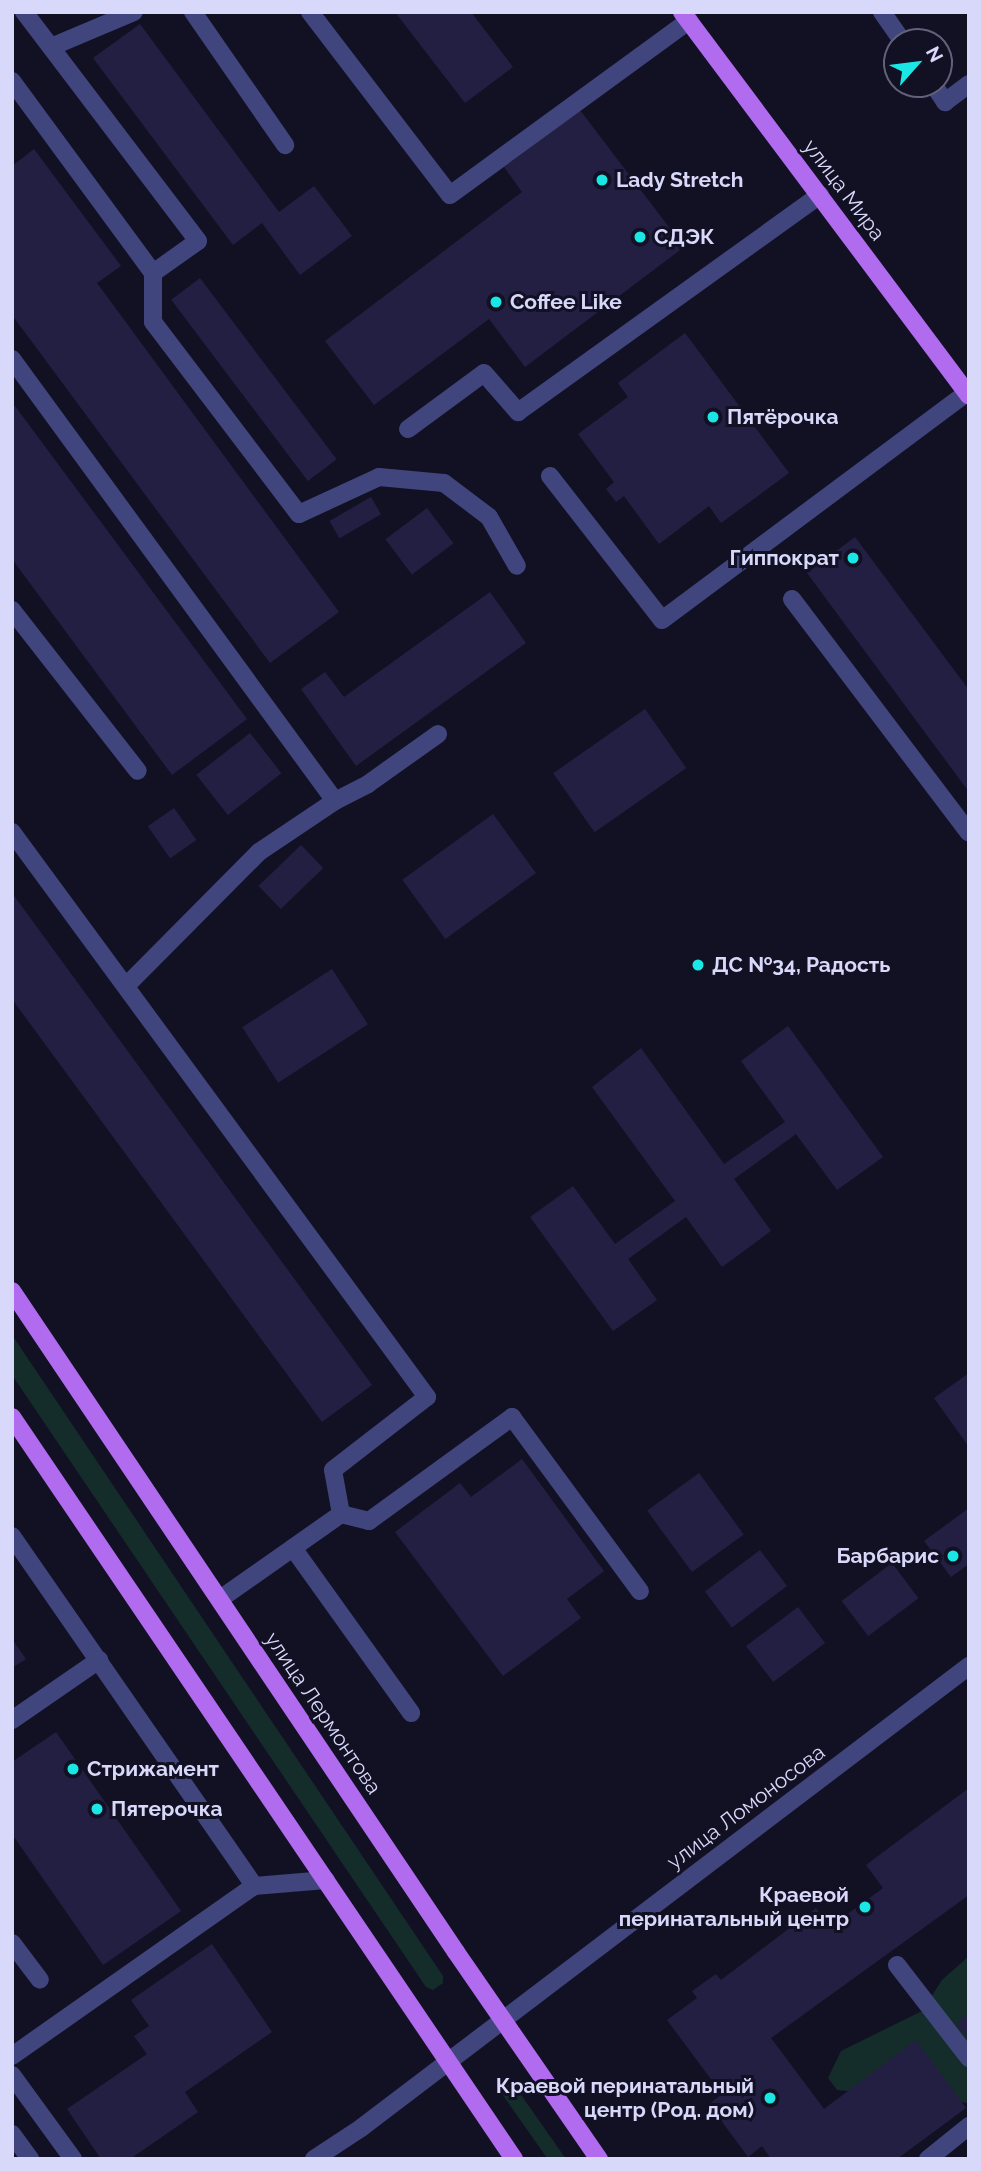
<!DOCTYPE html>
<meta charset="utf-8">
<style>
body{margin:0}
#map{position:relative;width:981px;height:2171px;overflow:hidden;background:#121124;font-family:Raleway,sans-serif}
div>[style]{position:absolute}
.green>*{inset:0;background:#152d2a;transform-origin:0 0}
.building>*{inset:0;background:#231f42;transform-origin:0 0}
.minor>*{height:18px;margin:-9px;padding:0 9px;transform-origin:9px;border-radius:9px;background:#41457d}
.major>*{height:18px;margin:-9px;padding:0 9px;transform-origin:9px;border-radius:9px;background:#b06bef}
.dots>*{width:19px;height:19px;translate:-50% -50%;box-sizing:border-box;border:4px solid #121124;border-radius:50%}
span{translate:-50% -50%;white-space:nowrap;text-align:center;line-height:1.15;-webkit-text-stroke:6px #121124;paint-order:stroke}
.poi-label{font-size:21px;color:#d8d8fb;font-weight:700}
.left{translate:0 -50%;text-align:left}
.right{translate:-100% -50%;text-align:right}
.street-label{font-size:21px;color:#d8d8fb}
.frame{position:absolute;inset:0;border:14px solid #d8d8fb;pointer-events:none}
.north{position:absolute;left:883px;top:28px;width:70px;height:70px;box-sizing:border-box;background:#121124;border:2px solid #61617a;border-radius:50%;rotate:62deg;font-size:19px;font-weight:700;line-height:28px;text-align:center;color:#d8d8fb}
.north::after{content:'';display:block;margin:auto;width:24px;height:32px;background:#19e6e5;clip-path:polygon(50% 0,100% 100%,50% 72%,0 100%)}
</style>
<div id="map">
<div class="green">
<i style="clip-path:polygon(12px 1335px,443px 1976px,443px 1983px,433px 1990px,426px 1987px,12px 1375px)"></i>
<i style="clip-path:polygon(969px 1956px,969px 2103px,837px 2090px,828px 2078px,841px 2051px,922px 2011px,942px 1980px)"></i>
<i style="left:512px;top:2082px;width:94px;height:15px;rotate:55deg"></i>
</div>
<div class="building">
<i style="clip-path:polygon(395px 12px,471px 12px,513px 67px,465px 103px)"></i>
<i style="clip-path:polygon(140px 24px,279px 212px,314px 186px,352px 236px,300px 275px,262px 223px,233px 245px,93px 58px)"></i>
<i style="clip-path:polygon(580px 110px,684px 247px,525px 367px,489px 319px,374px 405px,325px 341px,522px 192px,504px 167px)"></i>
<i style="clip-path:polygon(34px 149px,121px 266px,97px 283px,339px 612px,270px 663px,12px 315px,12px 166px)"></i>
<i style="left:200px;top:278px;width:227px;height:36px;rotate:53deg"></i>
<i style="clip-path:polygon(685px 333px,789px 473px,721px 523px,709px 506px,659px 544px,624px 496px,616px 502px,606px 489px,614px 482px,578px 434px,628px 397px,618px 383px)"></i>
<i style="clip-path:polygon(12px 402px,247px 719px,172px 775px,12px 559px)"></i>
<i style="left:371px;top:497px;width:20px;height:48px;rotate:60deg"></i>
<i style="left:427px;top:508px;width:44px;height:52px;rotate:53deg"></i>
<i style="clip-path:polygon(855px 537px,969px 690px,969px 792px,807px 573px)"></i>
<i style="clip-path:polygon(490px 592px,526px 643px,356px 766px,301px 689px,325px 672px,344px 697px)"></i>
<i style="left:645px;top:709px;width:72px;height:112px;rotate:55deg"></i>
<i style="left:250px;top:733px;width:51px;height:68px;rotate:52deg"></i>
<i style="left:174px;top:808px;width:39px;height:32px;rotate:55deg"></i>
<i style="left:493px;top:814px;width:73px;height:112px;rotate:54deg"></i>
<i style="left:301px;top:845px;width:32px;height:59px;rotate:46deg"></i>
<i style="clip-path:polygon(12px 893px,372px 1385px,322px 1422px,12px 999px)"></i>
<i style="left:332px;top:969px;width:66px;height:107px;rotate:57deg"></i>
<i style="clip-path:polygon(788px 1026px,883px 1157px,837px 1190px,796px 1134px,734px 1179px,771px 1231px,722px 1267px,686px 1217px,628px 1259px,657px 1300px,613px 1331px,530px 1217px,573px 1186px,615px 1244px,675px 1201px,592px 1087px,641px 1048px,724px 1164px,785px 1122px,741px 1061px)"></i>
<i style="clip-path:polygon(969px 1373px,969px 1447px,934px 1398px)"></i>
<i style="clip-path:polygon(522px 1459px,604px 1571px,567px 1599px,581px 1618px,503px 1676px,395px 1532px,460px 1483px,471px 1497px)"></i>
<i style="left:699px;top:1473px;width:76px;height:64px;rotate:54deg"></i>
<i style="clip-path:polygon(969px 1508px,969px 1564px,951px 1577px,924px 1541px)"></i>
<i style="left:760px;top:1550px;width:45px;height:69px;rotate:53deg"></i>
<i style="left:892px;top:1563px;width:44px;height:63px;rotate:53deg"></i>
<i style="left:798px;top:1607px;width:45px;height:65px;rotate:53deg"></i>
<i style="clip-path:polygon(12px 1639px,26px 1659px,12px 1668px)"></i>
<i style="clip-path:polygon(56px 1732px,181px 1911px,103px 1965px,12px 1834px,12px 1762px)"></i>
<i style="clip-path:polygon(969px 1788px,969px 1895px,771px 2038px,824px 2109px,916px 2040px,966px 2108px,897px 2159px,771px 2159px,762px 2146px,748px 2157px,709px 2104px,722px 2094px,667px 2020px,697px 1998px,692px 1991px,716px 1974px,721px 1980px,816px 1908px,830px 1927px,883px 1888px,866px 1865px)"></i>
<i style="clip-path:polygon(212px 1944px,272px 2032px,185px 2092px,198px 2112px,130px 2159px,101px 2159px,67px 2109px,147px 2054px,134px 2036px,149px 2026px,131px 2000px)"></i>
<i style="clip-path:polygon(969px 2013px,969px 2039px,956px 2023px)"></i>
</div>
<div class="minor">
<i style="left:193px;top:12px;width:162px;rotate:55.3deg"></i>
<i style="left:310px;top:12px;width:230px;rotate:52.6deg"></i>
<i style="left:450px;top:195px;width:296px;rotate:-36.1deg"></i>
<i style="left:882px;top:12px;width:37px;rotate:55deg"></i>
<i style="left:51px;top:47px;width:90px;rotate:-22.9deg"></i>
<i style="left:12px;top:81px;width:238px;rotate:53.7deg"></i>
<i style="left:153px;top:273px;width:55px;rotate:-35.4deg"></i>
<i style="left:198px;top:241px;width:288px;rotate:-127.2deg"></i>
<i style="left:933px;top:84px;width:22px;rotate:56deg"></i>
<i style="left:945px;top:102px;width:30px;rotate:-37deg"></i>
<i style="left:153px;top:273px;width:49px;rotate:90deg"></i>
<i style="left:153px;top:322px;width:241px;rotate:52.8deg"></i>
<i style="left:299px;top:514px;width:88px;rotate:-24.8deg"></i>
<i style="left:379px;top:477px;width:65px;rotate:5.3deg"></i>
<i style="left:444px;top:483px;width:56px;rotate:37.1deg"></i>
<i style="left:489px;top:517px;width:56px;rotate:60.3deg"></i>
<i style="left:12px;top:359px;width:547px;rotate:53.84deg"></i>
<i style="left:408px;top:429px;width:94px;rotate:-36.4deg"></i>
<i style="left:484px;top:373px;width:52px;rotate:48.9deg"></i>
<i style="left:518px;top:412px;width:372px;rotate:-35.7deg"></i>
<i style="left:550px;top:476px;width:182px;rotate:52.1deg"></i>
<i style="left:662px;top:620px;width:380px;rotate:-36.7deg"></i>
<i style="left:792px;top:599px;width:293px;rotate:52.9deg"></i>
<i style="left:12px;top:610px;width:204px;rotate:52deg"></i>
<i style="left:12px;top:832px;width:701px;rotate:53.7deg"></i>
<i style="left:427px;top:1397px;width:119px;rotate:142.2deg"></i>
<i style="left:333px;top:1470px;width:45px;rotate:79.7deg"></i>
<i style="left:341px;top:1514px;width:148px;rotate:144.9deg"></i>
<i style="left:126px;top:986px;width:189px;rotate:-45.2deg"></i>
<i style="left:259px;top:852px;width:92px;rotate:-33.9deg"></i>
<i style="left:335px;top:801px;width:37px;rotate:-27deg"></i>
<i style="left:368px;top:784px;width:86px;rotate:-35.5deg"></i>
<i style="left:341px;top:1514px;width:29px;rotate:14deg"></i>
<i style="left:369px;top:1521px;width:177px;rotate:-36deg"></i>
<i style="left:512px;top:1417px;width:216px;rotate:53.7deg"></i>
<i style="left:12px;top:1536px;width:426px;rotate:55.3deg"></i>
<i style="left:254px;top:1886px;width:72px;rotate:-4.8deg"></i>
<i style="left:293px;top:1548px;width:203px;rotate:54.4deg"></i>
<i style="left:12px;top:1720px;width:106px;rotate:-34.6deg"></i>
<i style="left:12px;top:1943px;width:46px;rotate:52.9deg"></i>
<i style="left:897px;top:1965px;width:118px;rotate:52.3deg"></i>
<i style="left:12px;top:2056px;width:296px;rotate:-35.1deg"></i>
<i style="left:12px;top:2075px;width:104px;rotate:54deg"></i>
<i style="left:12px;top:2134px;width:31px;rotate:54deg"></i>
<i style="left:314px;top:2159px;width:56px;rotate:-33.4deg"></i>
<i style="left:361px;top:2128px;width:764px;rotate:-37.23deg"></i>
<i style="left:928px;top:2159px;width:53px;rotate:-38.8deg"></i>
</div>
<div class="major">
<i style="left:682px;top:12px;width:479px;rotate:53.2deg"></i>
<i style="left:12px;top:1291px;width:796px;rotate:56.11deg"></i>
<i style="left:456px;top:1952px;width:252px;rotate:55.4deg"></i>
<i style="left:12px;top:1417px;width:896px;rotate:55.92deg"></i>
</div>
<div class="dots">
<i style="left:602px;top:180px;background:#19e6e5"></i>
<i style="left:640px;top:237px;background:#19e6e5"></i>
<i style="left:496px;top:302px;background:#19e6e5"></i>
<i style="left:713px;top:417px;background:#19e6e5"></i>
<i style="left:853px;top:558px;background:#19e6e5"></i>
<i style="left:698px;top:965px;background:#19e6e5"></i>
<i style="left:953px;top:1556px;background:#19e6e5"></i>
<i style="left:73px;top:1769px;background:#19e6e5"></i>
<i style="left:97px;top:1809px;background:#19e6e5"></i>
<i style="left:865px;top:1907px;background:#19e6e5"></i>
<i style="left:770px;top:2098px;background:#19e6e5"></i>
</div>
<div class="poi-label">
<span class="left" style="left:616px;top:180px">Lady Stretch</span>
<span class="left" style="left:654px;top:237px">СДЭК</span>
<span class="left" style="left:510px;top:302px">Coffee Like</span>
<span class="left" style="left:727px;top:417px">Пятёрочка</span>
<span class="right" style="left:839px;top:558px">Гиппократ</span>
<span class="left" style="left:712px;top:965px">ДС №34, Радость</span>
<span class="right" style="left:939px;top:1556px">Барбарис</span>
<span class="left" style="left:87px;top:1769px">Стрижамент</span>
<span class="left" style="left:111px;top:1809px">Пятерочка</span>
<span class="right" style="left:849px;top:1907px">Краевой<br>перинатальный центр</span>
<span class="right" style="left:754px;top:2098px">Краевой перинатальный<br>центр (Род. дом)</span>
</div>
<div class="street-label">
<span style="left:844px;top:190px;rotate:53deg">улица Мира</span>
<span style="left:323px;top:1713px;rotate:56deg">улица Лермонтова</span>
<span style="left:746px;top:1807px;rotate:-37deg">улица Ломоносова</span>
</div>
<div class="frame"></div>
<div class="north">N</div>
</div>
